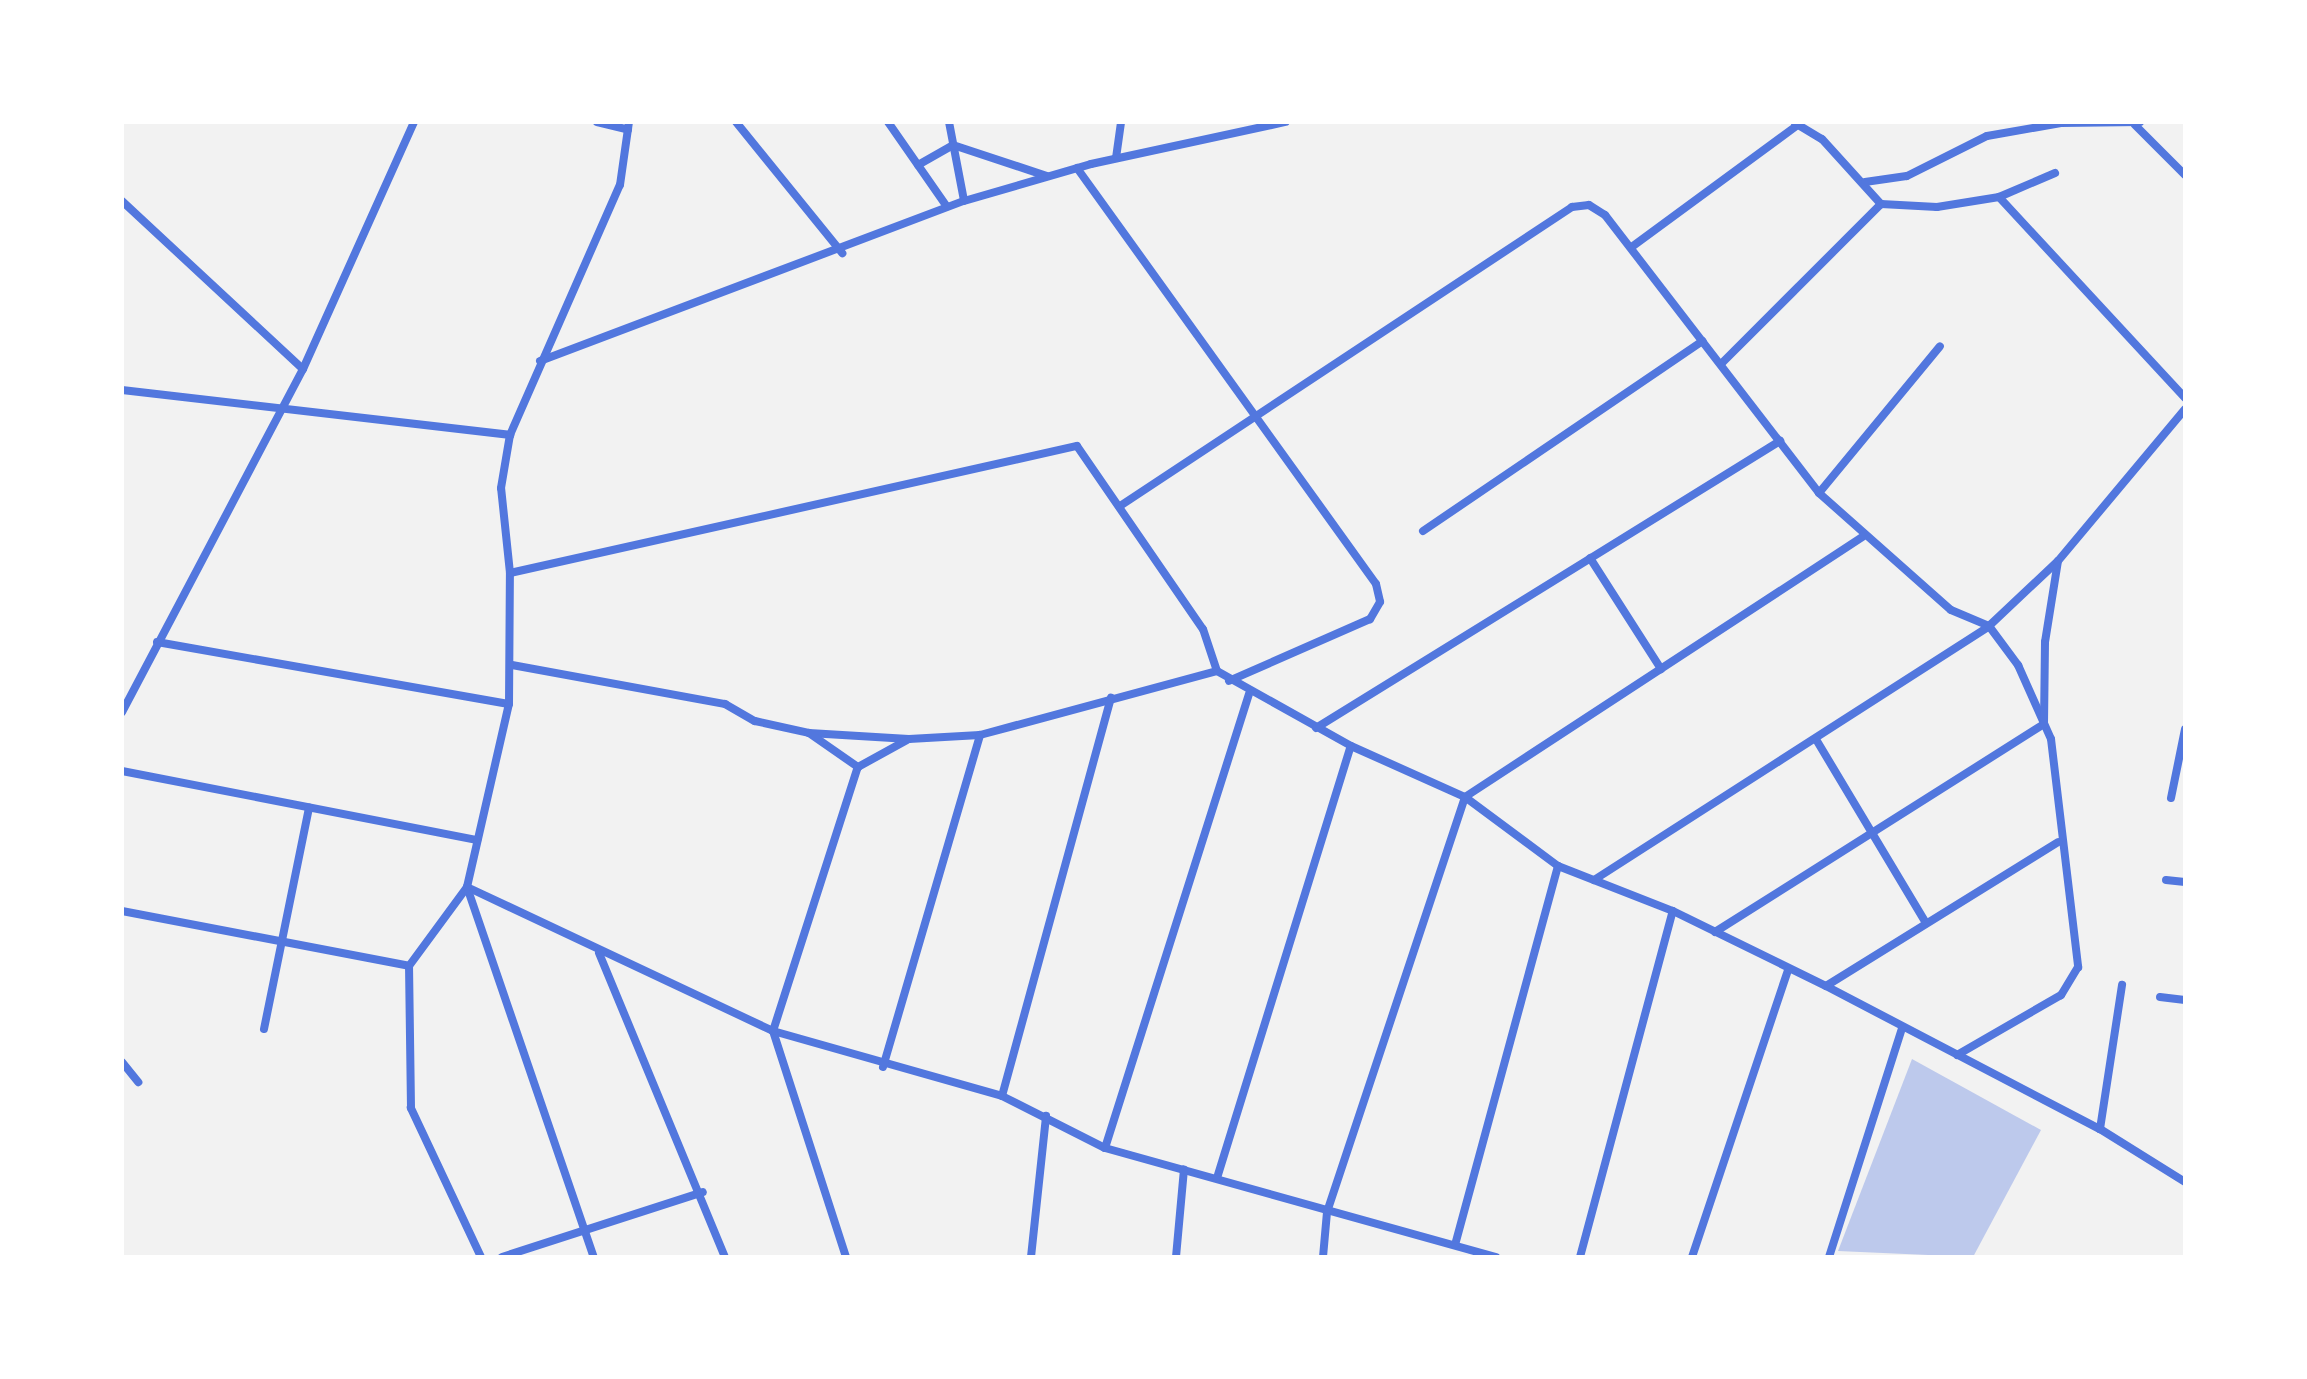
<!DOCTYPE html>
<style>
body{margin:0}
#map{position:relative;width:2307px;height:1379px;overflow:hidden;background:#f2f2f2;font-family:Figtree,sans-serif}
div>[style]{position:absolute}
.building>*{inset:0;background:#bdc9ec}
.minor>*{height:8px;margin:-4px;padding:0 4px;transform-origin:4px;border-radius:4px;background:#5277de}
span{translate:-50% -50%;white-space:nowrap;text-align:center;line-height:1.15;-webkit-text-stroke:7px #fff;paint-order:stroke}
.frame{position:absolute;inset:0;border:124px solid #fff;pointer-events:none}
</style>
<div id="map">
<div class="building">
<i style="clip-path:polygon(1912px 1059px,2041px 1130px,1973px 1257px,1838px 1251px)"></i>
</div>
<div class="minor">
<i style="left:597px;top:122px;width:32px;rotate:14deg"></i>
<i style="left:736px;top:122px;width:169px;rotate:51deg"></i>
<i style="left:888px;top:122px;width:103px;rotate:55.2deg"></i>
<i style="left:949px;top:122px;width:80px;rotate:79.2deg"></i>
<i style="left:1795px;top:123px;width:31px;rotate:31deg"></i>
<i style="left:1822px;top:139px;width:88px;rotate:47.8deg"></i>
<i style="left:2135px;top:125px;width:71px;rotate:45deg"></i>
<i style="left:1116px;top:158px;width:36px;rotate:-82deg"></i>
<i style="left:918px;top:165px;width:40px;rotate:-29.7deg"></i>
<i style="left:953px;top:145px;width:99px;rotate:18.3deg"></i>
<i style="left:1077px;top:168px;width:512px;rotate:54.29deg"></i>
<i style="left:1376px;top:584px;width:18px;rotate:77deg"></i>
<i style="left:1380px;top:602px;width:20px;rotate:120deg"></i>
<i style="left:1370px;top:619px;width:154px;rotate:156.3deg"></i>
<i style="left:1865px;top:182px;width:42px;rotate:-8.1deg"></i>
<i style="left:1907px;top:176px;width:89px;rotate:-26.6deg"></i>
<i style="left:1987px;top:136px;width:75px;rotate:-10deg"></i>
<i style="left:2061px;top:123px;width:79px;rotate:-0.7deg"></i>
<i style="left:1999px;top:197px;width:61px;rotate:-23.2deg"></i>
<i style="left:122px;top:201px;width:247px;rotate:42.9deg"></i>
<i style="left:303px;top:369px;width:388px;rotate:117.8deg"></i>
<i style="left:1881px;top:204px;width:56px;rotate:3.1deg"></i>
<i style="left:1937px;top:207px;width:63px;rotate:-9.2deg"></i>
<i style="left:1999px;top:197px;width:274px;rotate:47.2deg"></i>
<i style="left:1633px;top:246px;width:205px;rotate:-36.3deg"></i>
<i style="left:540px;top:361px;width:453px;rotate:-20.7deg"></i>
<i style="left:964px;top:201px;width:132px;rotate:-16.2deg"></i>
<i style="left:1091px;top:164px;width:199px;rotate:-12.2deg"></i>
<i style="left:1722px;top:363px;width:225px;rotate:-45deg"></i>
<i style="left:303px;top:369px;width:271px;rotate:-65.8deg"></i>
<i style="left:122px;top:390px;width:391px;rotate:6.6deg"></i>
<i style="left:1819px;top:493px;width:190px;rotate:-50.5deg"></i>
<i style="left:1120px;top:506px;width:542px;rotate:-33.48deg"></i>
<i style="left:1572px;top:207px;width:17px;rotate:-7deg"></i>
<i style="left:1589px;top:205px;width:19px;rotate:32deg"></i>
<i style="left:1605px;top:215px;width:351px;rotate:52.4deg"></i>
<i style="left:1819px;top:493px;width:176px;rotate:41.6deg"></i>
<i style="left:1951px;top:610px;width:41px;rotate:22.8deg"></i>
<i style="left:1989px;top:626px;width:49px;rotate:53.4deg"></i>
<i style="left:2018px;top:665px;width:81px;rotate:66deg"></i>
<i style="left:2051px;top:739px;width:230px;rotate:83.2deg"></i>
<i style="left:2078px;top:967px;width:33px;rotate:121deg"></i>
<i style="left:2061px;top:995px;width:120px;rotate:150deg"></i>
<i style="left:1423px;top:531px;width:338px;rotate:-34.2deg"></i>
<i style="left:1590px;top:558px;width:132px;rotate:57.4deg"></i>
<i style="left:510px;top:573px;width:581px;rotate:-12.63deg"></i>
<i style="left:1077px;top:446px;width:222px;rotate:55.5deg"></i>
<i style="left:1203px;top:629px;width:44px;rotate:71.6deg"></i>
<i style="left:157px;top:642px;width:357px;rotate:10deg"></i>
<i style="left:512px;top:665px;width:217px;rotate:10.4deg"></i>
<i style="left:725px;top:704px;width:34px;rotate:30deg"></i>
<i style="left:755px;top:721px;width:55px;rotate:12.5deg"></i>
<i style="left:809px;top:733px;width:100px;rotate:3.4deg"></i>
<i style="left:909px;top:739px;width:71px;rotate:-3.2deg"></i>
<i style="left:980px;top:735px;width:245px;rotate:-15.1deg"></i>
<i style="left:1217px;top:671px;width:154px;rotate:29.2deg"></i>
<i style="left:1351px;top:746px;width:125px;rotate:24.1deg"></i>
<i style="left:1465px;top:797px;width:116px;rotate:36.6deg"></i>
<i style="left:1558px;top:866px;width:123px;rotate:21.4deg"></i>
<i style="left:1673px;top:911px;width:170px;rotate:26.1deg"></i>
<i style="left:1826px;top:986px;width:309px;rotate:27.6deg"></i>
<i style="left:2100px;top:1129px;width:100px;rotate:31.9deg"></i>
<i style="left:1316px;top:728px;width:546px;rotate:-31.74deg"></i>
<i style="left:809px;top:733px;width:60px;rotate:34.8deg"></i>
<i style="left:1817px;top:741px;width:212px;rotate:59.1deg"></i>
<i style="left:122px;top:771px;width:362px;rotate:11deg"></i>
<i style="left:2171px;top:798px;width:70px;rotate:-78.5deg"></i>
<i style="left:1594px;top:880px;width:470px;rotate:-32.7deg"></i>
<i style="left:1989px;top:626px;width:93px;rotate:-43.3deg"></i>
<i style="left:2166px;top:880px;width:19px;rotate:6deg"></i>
<i style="left:467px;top:887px;width:338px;rotate:25.2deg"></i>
<i style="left:773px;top:1031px;width:238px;rotate:15.8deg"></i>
<i style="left:1002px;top:1096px;width:115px;rotate:26.8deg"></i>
<i style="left:1105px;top:1148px;width:406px;rotate:15.6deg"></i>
<i style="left:467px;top:887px;width:391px;rotate:71.1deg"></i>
<i style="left:122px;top:911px;width:292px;rotate:10.8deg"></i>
<i style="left:1715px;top:932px;width:389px;rotate:-32.3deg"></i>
<i style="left:2044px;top:724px;width:82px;rotate:-89.3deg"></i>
<i style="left:2045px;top:642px;width:82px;rotate:-80.9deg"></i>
<i style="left:2058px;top:561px;width:198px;rotate:-50.1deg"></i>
<i style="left:599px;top:953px;width:329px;rotate:67.5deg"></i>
<i style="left:1826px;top:986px;width:273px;rotate:-31.8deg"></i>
<i style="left:2160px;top:997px;width:25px;rotate:7deg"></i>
<i style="left:264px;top:1029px;width:226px;rotate:-78.5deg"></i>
<i style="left:122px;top:1062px;width:26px;rotate:51deg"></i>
<i style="left:883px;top:1067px;width:346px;rotate:-73.7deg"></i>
<i style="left:1002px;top:1096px;width:413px;rotate:-74.7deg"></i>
<i style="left:2100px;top:1129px;width:146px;rotate:-81.3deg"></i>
<i style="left:1105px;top:1148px;width:477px;rotate:-72.4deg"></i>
<i style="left:1217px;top:1178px;width:452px;rotate:-72.8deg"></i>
<i style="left:1455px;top:1245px;width:393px;rotate:-74.8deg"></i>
<i style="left:481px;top:1257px;width:165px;rotate:-115.2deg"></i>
<i style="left:411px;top:1108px;width:142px;rotate:-90.8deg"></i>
<i style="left:409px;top:966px;width:98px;rotate:-53.7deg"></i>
<i style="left:467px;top:887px;width:188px;rotate:-77.1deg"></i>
<i style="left:509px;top:704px;width:131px;rotate:-89.6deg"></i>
<i style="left:510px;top:573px;width:85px;rotate:-96deg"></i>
<i style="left:501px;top:488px;width:54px;rotate:-80.4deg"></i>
<i style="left:510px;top:435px;width:273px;rotate:-66.3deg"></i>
<i style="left:620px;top:185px;width:64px;rotate:-81.9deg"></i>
<i style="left:502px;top:1257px;width:211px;rotate:-17.9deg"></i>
<i style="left:846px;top:1257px;width:237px;rotate:-107.9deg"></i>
<i style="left:773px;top:1031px;width:277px;rotate:-72.2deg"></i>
<i style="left:858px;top:767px;width:56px;rotate:-28.9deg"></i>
<i style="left:1031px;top:1257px;width:142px;rotate:-83.9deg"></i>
<i style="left:1176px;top:1257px;width:88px;rotate:-84.8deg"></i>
<i style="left:1323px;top:1257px;width:45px;rotate:-84.9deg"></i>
<i style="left:1327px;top:1212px;width:437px;rotate:-71.6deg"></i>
<i style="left:1465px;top:797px;width:475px;rotate:-33.2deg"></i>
<i style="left:1580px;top:1257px;width:358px;rotate:-75deg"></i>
<i style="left:1692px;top:1257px;width:303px;rotate:-71.5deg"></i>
<i style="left:1829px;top:1257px;width:240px;rotate:-72.3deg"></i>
</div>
<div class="frame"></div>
</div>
